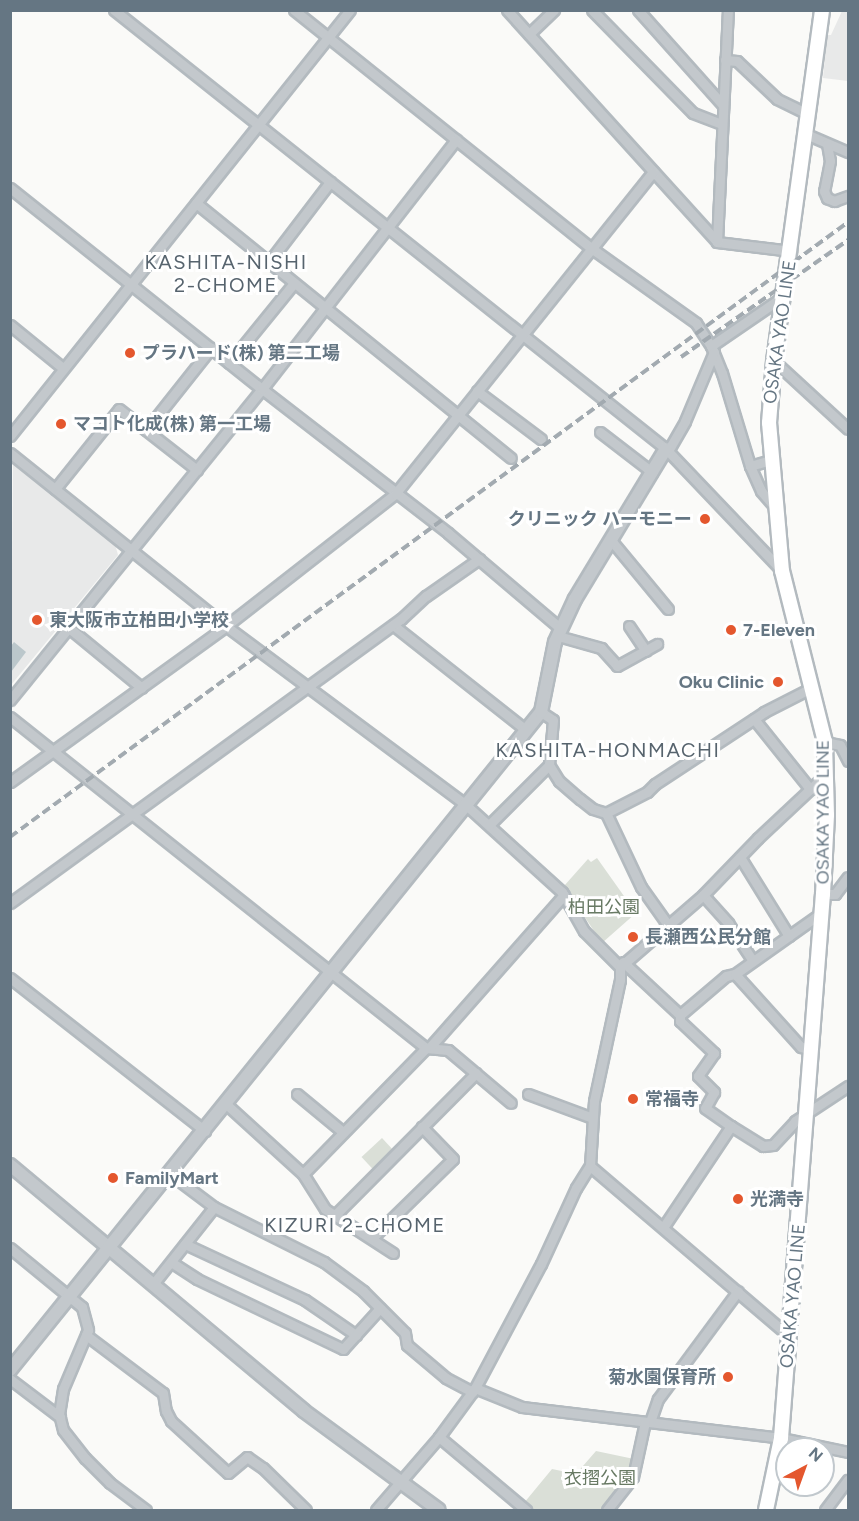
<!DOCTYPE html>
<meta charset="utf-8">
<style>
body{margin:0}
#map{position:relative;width:859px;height:1521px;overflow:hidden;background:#fafaf8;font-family:Figtree,"Noto Sans JP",sans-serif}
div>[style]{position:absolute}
.built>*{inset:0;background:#e8e9e9}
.green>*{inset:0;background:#dadfd7;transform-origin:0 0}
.water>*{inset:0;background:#bbc7cb}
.roads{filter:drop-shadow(2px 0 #b3babf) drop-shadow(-2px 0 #b3babf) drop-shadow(0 2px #b3babf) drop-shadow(0 -2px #b3babf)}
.minor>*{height:9px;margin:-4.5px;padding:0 4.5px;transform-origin:4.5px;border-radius:4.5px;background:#c3c8cc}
.tertiary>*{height:12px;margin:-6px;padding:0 6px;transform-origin:6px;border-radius:6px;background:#c3c8cc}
.secondary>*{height:14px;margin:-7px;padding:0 7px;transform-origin:7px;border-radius:7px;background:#fff}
.rail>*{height:4px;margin-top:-2px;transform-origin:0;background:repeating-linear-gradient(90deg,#a2aab0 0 9px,transparent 0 13.5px)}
.dots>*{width:16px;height:16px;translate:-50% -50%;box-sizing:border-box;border:3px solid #fff;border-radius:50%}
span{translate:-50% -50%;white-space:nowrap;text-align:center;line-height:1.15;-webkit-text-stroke:6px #fff;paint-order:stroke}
.street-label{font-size:18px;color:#657683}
.poi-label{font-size:18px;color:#657683;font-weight:700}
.left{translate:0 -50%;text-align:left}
.right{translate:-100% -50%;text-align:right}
.park-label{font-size:18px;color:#687a64}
.neighbourhood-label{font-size:20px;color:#57646e;letter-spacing:1.5px}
.frame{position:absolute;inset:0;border:12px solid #657683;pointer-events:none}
.north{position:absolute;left:775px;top:1437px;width:60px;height:60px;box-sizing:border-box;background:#fff;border:2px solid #c1c8cd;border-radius:50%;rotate:41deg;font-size:16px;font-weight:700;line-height:24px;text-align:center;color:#657683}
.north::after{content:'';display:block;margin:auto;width:21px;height:27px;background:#e4572e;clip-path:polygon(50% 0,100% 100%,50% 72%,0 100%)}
</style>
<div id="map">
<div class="built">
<i style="clip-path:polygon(842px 11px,848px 11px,848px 81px,823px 78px,827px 35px,831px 35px)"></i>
<i style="clip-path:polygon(13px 462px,115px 544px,118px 555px,11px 685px)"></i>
</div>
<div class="green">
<i style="clip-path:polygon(597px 858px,636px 913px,602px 943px,564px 886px,588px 859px,591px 862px)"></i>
<i style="left:382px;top:1138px;width:16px;height:28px;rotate:47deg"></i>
<i style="clip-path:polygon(596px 1451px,634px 1459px,630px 1474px,601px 1510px,519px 1509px,552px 1469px,576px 1474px)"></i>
</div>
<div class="water">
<i style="clip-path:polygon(14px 642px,26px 652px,11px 672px,11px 646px)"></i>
</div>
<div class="roads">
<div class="minor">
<i style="left:114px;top:10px;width:705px;rotate:38.49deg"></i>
<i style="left:666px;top:449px;width:168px;rotate:46.4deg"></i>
<i style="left:294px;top:10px;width:381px;rotate:38.7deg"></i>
<i style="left:591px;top:248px;width:129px;rotate:35.5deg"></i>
<i style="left:696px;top:323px;width:27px;rotate:57deg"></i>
<i style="left:711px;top:346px;width:29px;rotate:68deg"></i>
<i style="left:722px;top:373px;width:97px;rotate:73.2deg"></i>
<i style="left:750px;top:466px;width:27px;rotate:66deg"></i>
<i style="left:761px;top:491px;width:21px;rotate:49deg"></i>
<i style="left:507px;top:10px;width:313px;rotate:47.8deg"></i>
<i style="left:717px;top:242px;width:75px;rotate:6.9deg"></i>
<i style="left:592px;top:10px;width:144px;rotate:45.6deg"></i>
<i style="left:693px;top:113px;width:31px;rotate:21deg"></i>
<i style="left:638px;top:10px;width:127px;rotate:48.2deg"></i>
<i style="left:529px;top:34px;width:35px;rotate:-44deg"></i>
<i style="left:725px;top:60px;width:12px;rotate:5deg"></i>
<i style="left:737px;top:61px;width:55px;rotate:43.5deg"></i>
<i style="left:777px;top:99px;width:34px;rotate:26deg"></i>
<i style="left:806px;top:134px;width:46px;rotate:23.2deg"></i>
<i style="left:827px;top:144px;width:17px;rotate:80deg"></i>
<i style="left:830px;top:161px;width:31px;rotate:101deg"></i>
<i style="left:824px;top:191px;width:8px;rotate:67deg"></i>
<i style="left:827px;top:198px;width:8px;rotate:23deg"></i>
<i style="left:834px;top:201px;width:15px;rotate:-20deg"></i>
<i style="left:10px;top:188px;width:322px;rotate:38.6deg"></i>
<i style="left:262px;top:389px;width:235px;rotate:37.7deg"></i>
<i style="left:448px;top:533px;width:148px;rotate:40.3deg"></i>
<i style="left:196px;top:203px;width:405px;rotate:39deg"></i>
<i style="left:717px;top:242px;width:232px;rotate:-87.3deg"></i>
<i style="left:269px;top:262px;width:101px;rotate:-52.7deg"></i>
<i style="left:10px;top:325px;width:68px;rotate:39.1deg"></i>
<i style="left:711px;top:346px;width:88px;rotate:-34.4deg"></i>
<i style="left:774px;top:361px;width:100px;rotate:42.6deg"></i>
<i style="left:229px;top:363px;width:103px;rotate:-50.9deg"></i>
<i style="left:477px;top:391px;width:80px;rotate:36.9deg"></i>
<i style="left:146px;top:430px;width:105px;rotate:-51.6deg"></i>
<i style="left:600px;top:432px;width:66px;rotate:37.6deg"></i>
<i style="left:10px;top:436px;width:545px;rotate:-51.41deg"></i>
<i style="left:668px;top:451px;width:34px;rotate:-60deg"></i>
<i style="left:685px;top:421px;width:75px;rotate:-67.2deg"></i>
<i style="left:10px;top:453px;width:277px;rotate:38.7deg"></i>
<i style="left:226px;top:626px;width:299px;rotate:36.7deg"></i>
<i style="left:466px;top:805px;width:130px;rotate:42.2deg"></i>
<i style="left:562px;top:892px;width:45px;rotate:60.6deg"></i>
<i style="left:584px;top:931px;width:51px;rotate:45deg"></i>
<i style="left:750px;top:466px;width:22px;rotate:-16deg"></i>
<i style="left:55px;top:489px;width:102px;rotate:-51.3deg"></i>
<i style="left:119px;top:409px;width:99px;rotate:38deg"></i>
<i style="left:610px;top:539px;width:91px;rotate:50.4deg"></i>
<i style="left:393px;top:625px;width:169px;rotate:38.3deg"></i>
<i style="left:629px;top:626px;width:30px;rotate:56deg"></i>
<i style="left:69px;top:628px;width:94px;rotate:39.4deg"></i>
<i style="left:558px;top:636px;width:45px;rotate:15.6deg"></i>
<i style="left:601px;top:648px;width:24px;rotate:48deg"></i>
<i style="left:617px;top:666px;width:46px;rotate:-28.8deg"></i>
<i style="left:10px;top:700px;width:400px;rotate:-51deg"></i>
<i style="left:262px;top:389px;width:316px;rotate:-52.1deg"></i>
<i style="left:541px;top:712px;width:14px;rotate:34deg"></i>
<i style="left:553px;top:720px;width:45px;rotate:95.1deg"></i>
<i style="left:549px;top:765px;width:19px;rotate:58deg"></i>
<i style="left:559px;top:781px;width:28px;rotate:41deg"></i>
<i style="left:580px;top:799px;width:16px;rotate:38deg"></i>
<i style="left:593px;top:809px;width:14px;rotate:17deg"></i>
<i style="left:606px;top:813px;width:46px;rotate:-27.1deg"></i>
<i style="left:647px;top:792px;width:11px;rotate:-45deg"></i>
<i style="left:655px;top:784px;width:131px;rotate:-33.4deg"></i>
<i style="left:764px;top:712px;width:55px;rotate:-27deg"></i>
<i style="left:10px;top:717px;width:532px;rotate:38.51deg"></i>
<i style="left:426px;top:1048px;width:22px;rotate:5deg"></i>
<i style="left:448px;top:1050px;width:82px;rotate:40.1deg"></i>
<i style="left:754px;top:719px;width:90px;rotate:51.3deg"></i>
<i style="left:825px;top:742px;width:15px;rotate:11deg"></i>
<i style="left:840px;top:745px;width:18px;rotate:63deg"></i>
<i style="left:10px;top:782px;width:266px;rotate:-35.8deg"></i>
<i style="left:226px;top:626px;width:214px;rotate:-38deg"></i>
<i style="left:395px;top:494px;width:413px;rotate:-51.3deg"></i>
<i style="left:606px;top:813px;width:82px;rotate:64.7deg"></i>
<i style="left:641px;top:887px;width:47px;rotate:54.6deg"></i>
<i style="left:489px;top:825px;width:85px;rotate:-45deg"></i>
<i style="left:740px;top:857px;width:93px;rotate:58.2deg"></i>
<i style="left:823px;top:894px;width:12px"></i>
<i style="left:835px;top:894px;width:21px;rotate:-53deg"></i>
<i style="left:703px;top:895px;width:38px;rotate:48deg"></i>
<i style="left:728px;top:923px;width:45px;rotate:56.7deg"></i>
<i style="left:10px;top:903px;width:483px;rotate:-36deg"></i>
<i style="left:401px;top:619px;width:34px;rotate:-43deg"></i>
<i style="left:426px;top:596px;width:65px;rotate:-34.9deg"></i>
<i style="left:623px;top:962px;width:78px;rotate:42.9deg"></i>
<i style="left:680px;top:1015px;width:6px;rotate:90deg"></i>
<i style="left:680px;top:1021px;width:47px;rotate:43.3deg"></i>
<i style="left:714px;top:1053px;width:28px;rotate:125deg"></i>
<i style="left:698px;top:1076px;width:23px;rotate:45deg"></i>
<i style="left:714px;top:1092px;width:18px;rotate:119deg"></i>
<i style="left:705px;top:1108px;width:32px;rotate:35deg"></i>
<i style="left:731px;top:1126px;width:120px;rotate:123.8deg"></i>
<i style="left:735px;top:974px;width:98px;rotate:47.9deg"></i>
<i style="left:801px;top:1047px;width:9px;rotate:13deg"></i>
<i style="left:10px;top:978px;width:248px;rotate:38.1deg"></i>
<i style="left:680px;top:1015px;width:60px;rotate:-40.3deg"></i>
<i style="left:726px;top:976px;width:9px;rotate:-13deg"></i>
<i style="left:735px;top:974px;width:105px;rotate:-35.3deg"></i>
<i style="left:429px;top:1048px;width:204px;rotate:-48.6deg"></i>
<i style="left:297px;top:1094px;width:60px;rotate:39.6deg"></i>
<i style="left:528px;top:1094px;width:69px;rotate:20.3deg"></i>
<i style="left:226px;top:1104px;width:104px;rotate:42.3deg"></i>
<i style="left:303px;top:1174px;width:41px;rotate:57.8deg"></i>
<i style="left:325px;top:1209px;width:81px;rotate:32.9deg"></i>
<i style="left:731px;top:1126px;width:38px;rotate:32deg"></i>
<i style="left:763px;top:1146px;width:10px;rotate:-6deg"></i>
<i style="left:773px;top:1145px;width:33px;rotate:-47deg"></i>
<i style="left:795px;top:1121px;width:64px;rotate:-33.4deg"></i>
<i style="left:590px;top:1166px;width:262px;rotate:40.5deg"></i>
<i style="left:170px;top:1174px;width:55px;rotate:36.9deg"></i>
<i style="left:214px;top:1207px;width:123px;rotate:26.6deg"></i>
<i style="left:324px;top:1262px;width:49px;rotate:36.6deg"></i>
<i style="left:363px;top:1291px;width:59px;rotate:45deg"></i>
<i style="left:405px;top:1333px;width:12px;rotate:81deg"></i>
<i style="left:407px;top:1345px;width:51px;rotate:40.2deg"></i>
<i style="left:446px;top:1378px;width:30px;rotate:28deg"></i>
<i style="left:303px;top:1174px;width:176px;rotate:-45.7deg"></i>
<i style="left:335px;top:1215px;width:200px;rotate:-45.2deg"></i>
<i style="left:372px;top:1238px;width:113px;rotate:-44.3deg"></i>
<i style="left:453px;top:1159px;width:45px;rotate:-134.1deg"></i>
<i style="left:185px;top:1244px;width:132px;rotate:25deg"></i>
<i style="left:305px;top:1300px;width:62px;rotate:34.5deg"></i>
<i style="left:10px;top:1248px;width:93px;rotate:39.3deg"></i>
<i style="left:82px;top:1307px;width:24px;rotate:75deg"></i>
<i style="left:88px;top:1330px;width:64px;rotate:113deg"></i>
<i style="left:63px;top:1389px;width:25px;rotate:99deg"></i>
<i style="left:59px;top:1414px;width:16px;rotate:76deg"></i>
<i style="left:63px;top:1430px;width:36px;rotate:52deg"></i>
<i style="left:85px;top:1458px;width:35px;rotate:45deg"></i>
<i style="left:110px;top:1483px;width:45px;rotate:36.9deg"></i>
<i style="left:171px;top:1262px;width:31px;rotate:33deg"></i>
<i style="left:197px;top:1279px;width:162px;rotate:25.6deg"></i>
<i style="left:343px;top:1349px;width:55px;rotate:-47.9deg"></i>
<i style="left:153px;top:1284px;width:98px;rotate:-51.6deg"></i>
<i style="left:86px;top:1335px;width:96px;rotate:37deg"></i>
<i style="left:163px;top:1393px;width:18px;rotate:81deg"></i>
<i style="left:166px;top:1411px;width:11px;rotate:63deg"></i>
<i style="left:171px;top:1421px;width:77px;rotate:42.4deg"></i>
<i style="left:228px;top:1473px;width:25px;rotate:-40deg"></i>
<i style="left:247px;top:1457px;width:19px;rotate:35deg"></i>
<i style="left:263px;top:1468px;width:60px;rotate:44.3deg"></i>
<i style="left:10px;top:1379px;width:63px;rotate:37.2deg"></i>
<i style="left:475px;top:1388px;width:51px;rotate:22deg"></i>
<i style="left:522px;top:1407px;width:261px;rotate:6.8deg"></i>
<i style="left:781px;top:1438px;width:68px;rotate:11.8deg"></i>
<i style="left:650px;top:1422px;width:24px;rotate:-71deg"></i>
<i style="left:658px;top:1399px;width:134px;rotate:-53.5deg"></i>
<i style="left:439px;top:1437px;width:114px;rotate:40deg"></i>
<i style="left:376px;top:1510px;width:96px;rotate:-49.2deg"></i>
<i style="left:439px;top:1437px;width:61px;rotate:-53.7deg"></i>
<i style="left:475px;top:1388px;width:140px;rotate:-62deg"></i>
<i style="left:541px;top:1264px;width:84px;rotate:-65.3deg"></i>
<i style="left:576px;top:1188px;width:26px;rotate:-58deg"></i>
<i style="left:590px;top:1166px;width:65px;rotate:-86.5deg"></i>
<i style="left:594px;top:1101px;width:124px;rotate:-77.9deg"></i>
<i style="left:620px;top:980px;width:13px;rotate:-90deg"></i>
<i style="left:620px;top:967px;width:110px;rotate:-40.9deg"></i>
<i style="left:703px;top:895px;width:79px;rotate:-46deg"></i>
<i style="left:758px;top:838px;width:92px;rotate:-43.2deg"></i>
<i style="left:607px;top:1510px;width:42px;rotate:-51.8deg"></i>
<i style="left:633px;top:1477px;width:56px;rotate:-77.7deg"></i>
<i style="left:825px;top:1510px;width:38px;rotate:-53deg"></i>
</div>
<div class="tertiary">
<i style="left:10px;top:1165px;width:383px;rotate:39.9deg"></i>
<i style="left:304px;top:1411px;width:167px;rotate:36.3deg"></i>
<i style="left:10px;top:1370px;width:846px;rotate:-51.1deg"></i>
<i style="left:541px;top:712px;width:71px;rotate:-78.7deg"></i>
<i style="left:555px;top:642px;width:47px;rotate:-65.1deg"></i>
<i style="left:575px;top:599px;width:175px;rotate:-58.8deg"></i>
</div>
<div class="secondary">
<i style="left:766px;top:1510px;width:74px;rotate:-78.2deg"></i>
<i style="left:781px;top:1438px;width:546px;rotate:-85.59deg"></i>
<i style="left:823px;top:894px;width:79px;rotate:-87.1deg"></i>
<i style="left:827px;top:815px;width:73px;rotate:-91.6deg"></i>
<i style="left:825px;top:742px;width:176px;rotate:-104.1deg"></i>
<i style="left:782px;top:571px;width:149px;rotate:-95deg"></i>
<i style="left:769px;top:423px;width:62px;rotate:-85.4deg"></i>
<i style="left:774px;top:361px;width:354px;rotate:-82.2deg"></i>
</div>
</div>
<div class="rail">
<i style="left:681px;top:357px;width:204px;rotate:-35deg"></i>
<i style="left:10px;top:837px;width:1039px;rotate:-36.27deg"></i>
</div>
<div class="dots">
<i style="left:130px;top:353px;background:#e4572e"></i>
<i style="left:61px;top:424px;background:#e4572e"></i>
<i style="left:705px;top:519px;background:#e4572e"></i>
<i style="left:37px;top:620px;background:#e4572e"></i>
<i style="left:731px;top:630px;background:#e4572e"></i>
<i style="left:778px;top:682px;background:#e4572e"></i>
<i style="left:633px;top:937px;background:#e4572e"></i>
<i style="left:633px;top:1099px;background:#e4572e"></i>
<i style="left:113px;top:1178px;background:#e4572e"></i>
<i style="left:738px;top:1199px;background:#e4572e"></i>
<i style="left:728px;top:1377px;background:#e4572e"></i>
</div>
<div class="street-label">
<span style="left:780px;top:332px;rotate:-82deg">OSAKA YAO LINE</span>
<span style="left:823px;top:812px;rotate:-90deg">OSAKA YAO LINE</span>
<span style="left:793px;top:1296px;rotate:-85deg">OSAKA YAO LINE</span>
</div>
<div class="poi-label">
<span class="left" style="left:142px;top:353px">プラハード(株) 第二工場</span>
<span class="left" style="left:73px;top:424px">マコト化成(株) 第一工場</span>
<span class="right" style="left:692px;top:519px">クリニック ハーモニー</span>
<span class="left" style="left:49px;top:620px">東大阪市立柏田小学校</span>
<span class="left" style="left:743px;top:630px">7-Eleven</span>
<span class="right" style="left:764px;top:682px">Oku Clinic</span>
<span class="left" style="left:645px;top:937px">長瀬西公民分館</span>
<span class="left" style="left:645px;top:1099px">常福寺</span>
<span class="left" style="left:125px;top:1178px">FamilyMart</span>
<span class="left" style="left:750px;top:1199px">光満寺</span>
<span class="right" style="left:716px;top:1377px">菊水園保育所</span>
</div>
<div class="park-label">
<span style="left:604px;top:907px">柏田公園</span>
<span style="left:600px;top:1478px">衣摺公園</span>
</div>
<div class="neighbourhood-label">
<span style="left:226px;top:274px">KASHITA-NISHI<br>2-CHOME</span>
<span style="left:608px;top:750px">KASHITA-HONMACHI</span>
<span style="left:355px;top:1225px">KIZURI 2-CHOME</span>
</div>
<div class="frame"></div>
<div class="north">N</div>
</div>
